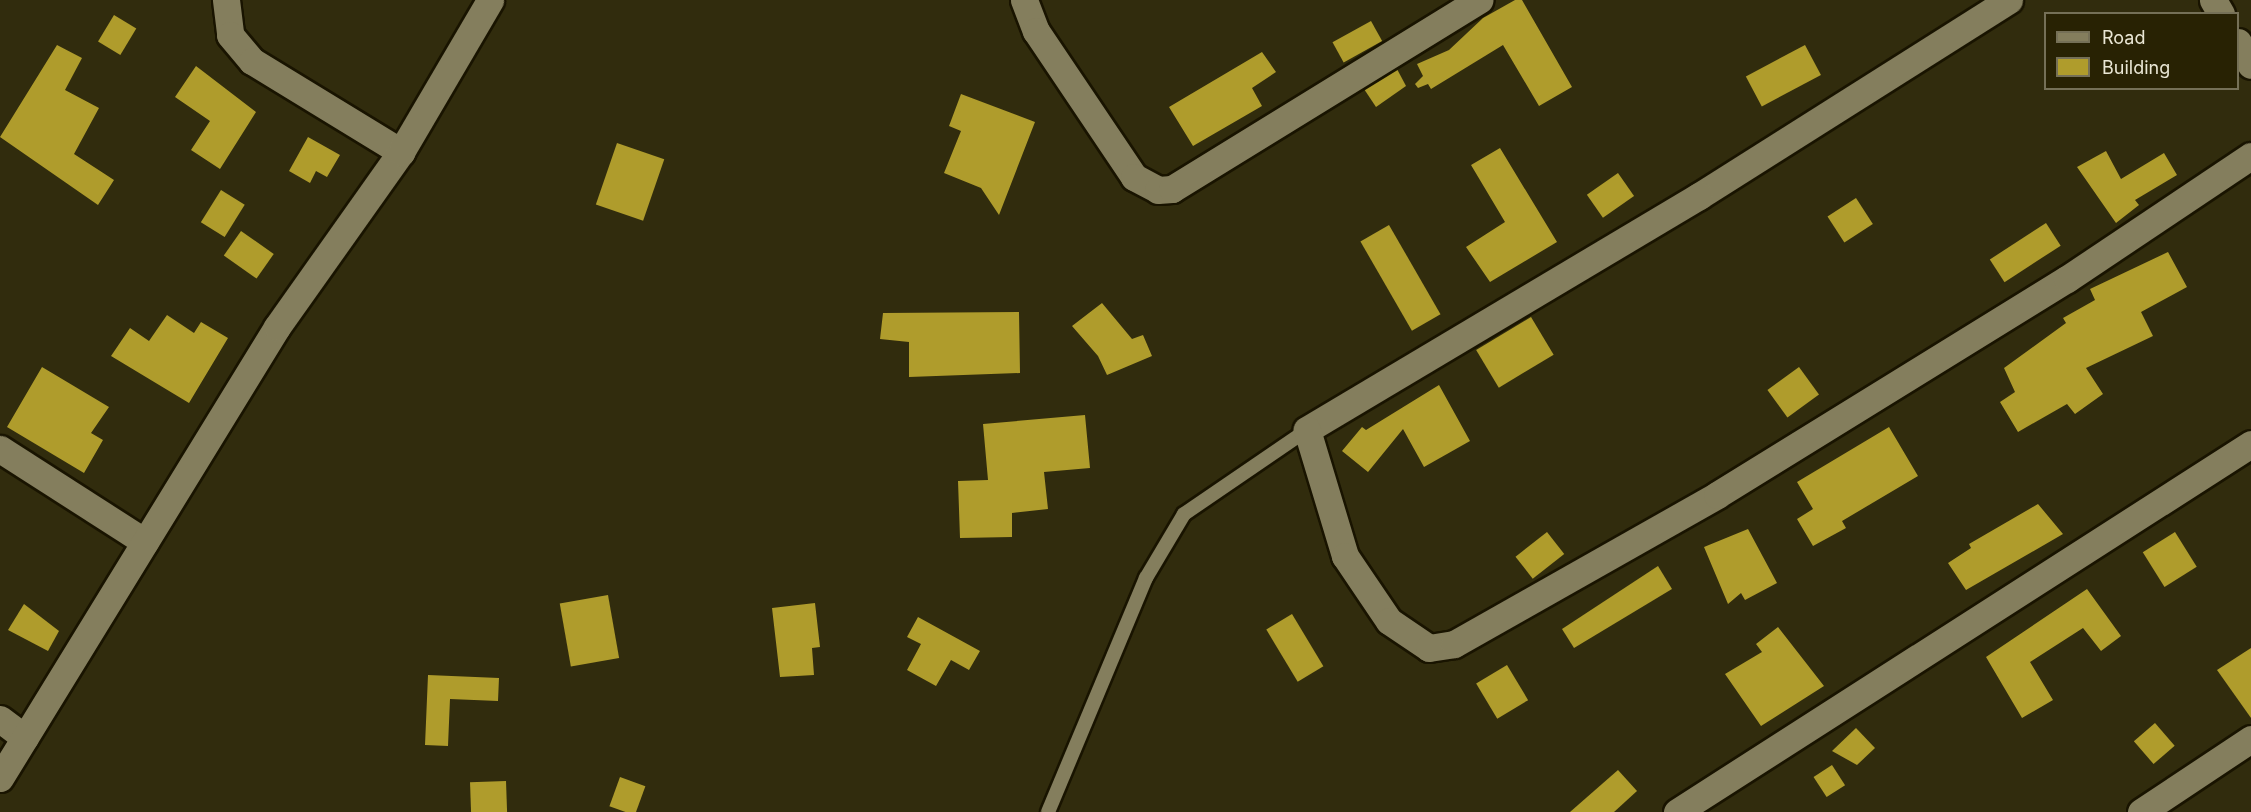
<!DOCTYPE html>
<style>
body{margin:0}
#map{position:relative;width:2251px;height:812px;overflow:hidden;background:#312c0d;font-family:Inter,sans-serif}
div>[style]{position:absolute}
.building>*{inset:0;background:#af9c2c;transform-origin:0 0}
.roads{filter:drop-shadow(2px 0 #191400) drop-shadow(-2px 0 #191400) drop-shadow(0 2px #191400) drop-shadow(0 -2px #191400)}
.lane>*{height:14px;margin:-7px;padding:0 7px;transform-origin:7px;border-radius:7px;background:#847e5d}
.street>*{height:27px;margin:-13.5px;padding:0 13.5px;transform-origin:13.5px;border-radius:13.5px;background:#847e5d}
span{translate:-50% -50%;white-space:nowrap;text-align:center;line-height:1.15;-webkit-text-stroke:6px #282203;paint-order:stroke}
.legend{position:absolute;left:2044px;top:12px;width:195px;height:78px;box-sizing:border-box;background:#282203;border:2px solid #757057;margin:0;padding:8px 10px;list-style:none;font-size:18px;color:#e9e6d4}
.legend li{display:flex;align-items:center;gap:12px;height:30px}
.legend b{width:30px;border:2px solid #757057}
</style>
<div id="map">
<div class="building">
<i style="clip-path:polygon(1515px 0,1522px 0,1572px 87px,1539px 106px,1503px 45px,1431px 89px,1428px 84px,1418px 88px,1415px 84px,1423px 76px,1417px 64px,1449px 50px,1483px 18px)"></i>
<i style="left:114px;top:15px;width:26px;height:31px;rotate:31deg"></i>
<i style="left:1371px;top:21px;width:23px;height:44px;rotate:61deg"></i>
<i style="clip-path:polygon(57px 45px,82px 58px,65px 90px,99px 108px,74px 154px,114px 180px,98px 205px,0 137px)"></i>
<i style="left:1805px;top:45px;width:34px;height:67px;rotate:62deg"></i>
<i style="clip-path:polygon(1262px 52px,1276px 72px,1252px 88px,1262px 106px,1193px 146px,1169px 107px)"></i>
<i style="clip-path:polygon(196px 66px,256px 112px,220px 169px,191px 150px,210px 121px,175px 97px)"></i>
<i style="clip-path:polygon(1397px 69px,1406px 86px,1376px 107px,1364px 89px)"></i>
<i style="clip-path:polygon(961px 94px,1035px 122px,999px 215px,981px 188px,944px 173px,961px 131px,949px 126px)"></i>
<i style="clip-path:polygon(308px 137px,340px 155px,327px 177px,316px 171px,310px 183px,289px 171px)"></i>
<i style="left:617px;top:143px;width:50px;height:65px;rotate:19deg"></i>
<i style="clip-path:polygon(1500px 148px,1557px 242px,1490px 282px,1466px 247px,1505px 222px,1471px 165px)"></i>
<i style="clip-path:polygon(2106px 151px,2121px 179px,2164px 153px,2177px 175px,2135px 200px,2139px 205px,2116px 223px,2077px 167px)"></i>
<i style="left:1618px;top:173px;width:28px;height:38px;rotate:55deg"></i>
<i style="left:221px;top:190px;width:28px;height:38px;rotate:32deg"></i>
<i style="left:1856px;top:198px;width:31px;height:34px;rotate:57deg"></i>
<i style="left:2046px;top:223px;width:27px;height:67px;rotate:57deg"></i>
<i style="left:1389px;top:225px;width:103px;height:33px;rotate:60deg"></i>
<i style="left:241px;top:231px;width:40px;height:30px;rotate:35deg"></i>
<i style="clip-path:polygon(2168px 252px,2187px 287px,2141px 312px,2153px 336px,2086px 368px,2103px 394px,2075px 414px,2067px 404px,2018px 432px,2000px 402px,2015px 392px,2004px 368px,2066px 323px,2063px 318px,2095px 300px,2090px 289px)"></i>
<i style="clip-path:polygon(1102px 303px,1132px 339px,1143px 335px,1152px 356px,1107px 375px,1098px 356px,1072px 326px)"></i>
<i style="clip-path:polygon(1019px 312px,1020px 373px,909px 377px,909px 342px,880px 339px,883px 313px)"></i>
<i style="clip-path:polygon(167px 315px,194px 333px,201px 322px,228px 338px,189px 403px,111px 356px,130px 328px,149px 341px)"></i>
<i style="left:1531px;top:317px;width:44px;height:64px;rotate:59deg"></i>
<i style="clip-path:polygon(42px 367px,109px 407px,91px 433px,103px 440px,84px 473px,7px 427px)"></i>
<i style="left:1799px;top:367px;width:34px;height:39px;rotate:54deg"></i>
<i style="clip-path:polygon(1439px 385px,1470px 441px,1424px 467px,1403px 429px,1368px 472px,1342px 451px,1362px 427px,1366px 430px)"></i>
<i style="clip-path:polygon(1085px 415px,1090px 468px,1044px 472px,1048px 509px,1012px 513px,1012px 537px,960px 538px,958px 481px,988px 480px,983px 424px)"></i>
<i style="clip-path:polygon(1889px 427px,1918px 476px,1842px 521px,1846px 528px,1813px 546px,1797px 519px,1813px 509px,1797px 482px)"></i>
<i style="clip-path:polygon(2038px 504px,2063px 534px,1966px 590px,1948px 563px,1971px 548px,1969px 544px)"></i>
<i style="clip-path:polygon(1748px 529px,1777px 583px,1745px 600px,1741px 593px,1728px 604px,1704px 547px)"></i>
<i style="left:1547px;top:532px;width:28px;height:40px;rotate:52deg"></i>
<i style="left:2175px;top:532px;width:41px;height:38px;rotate:58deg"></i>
<i style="clip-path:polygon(1658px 566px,1672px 589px,1574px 648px,1562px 629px)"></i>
<i style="clip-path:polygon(2087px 589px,2121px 636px,2101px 651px,2083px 628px,2030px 662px,2053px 700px,2022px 718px,1986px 657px)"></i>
<i style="left:608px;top:595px;width:64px;height:49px;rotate:80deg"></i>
<i style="clip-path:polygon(815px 603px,820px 647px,812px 648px,814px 675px,780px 677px,772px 608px)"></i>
<i style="clip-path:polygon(24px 604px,59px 631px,48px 651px,8px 630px)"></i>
<i style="left:1292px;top:614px;width:61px;height:30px;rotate:59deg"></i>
<i style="clip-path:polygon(918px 617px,980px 651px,969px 670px,951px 660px,936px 686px,907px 670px,921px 644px,907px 637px)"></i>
<i style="clip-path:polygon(1778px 627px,1824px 686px,1761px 726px,1725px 674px,1762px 652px,1756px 644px)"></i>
<i style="clip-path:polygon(2251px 648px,2251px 718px,2217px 670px)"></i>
<i style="left:1507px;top:665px;width:41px;height:36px;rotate:59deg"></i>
<i style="clip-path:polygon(428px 675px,499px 678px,498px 701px,450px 699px,448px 746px,425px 745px)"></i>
<i style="left:2155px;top:723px;width:30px;height:28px;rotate:49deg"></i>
<i style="clip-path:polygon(1856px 728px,1875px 748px,1857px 765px,1832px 751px)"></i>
<i style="left:1832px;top:765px;width:24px;height:22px;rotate:57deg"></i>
<i style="clip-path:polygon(1618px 770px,1637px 791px,1614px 812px,1570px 812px)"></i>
<i style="left:620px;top:777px;width:27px;height:31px;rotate:20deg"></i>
<i style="left:506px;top:781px;width:31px;height:36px;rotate:88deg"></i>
</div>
<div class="roads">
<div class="lane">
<i style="left:1048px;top:812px;width:254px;rotate:-67.3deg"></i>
<i style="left:1146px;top:578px;width:74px;rotate:-59.3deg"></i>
<i style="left:1184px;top:514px;width:149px;rotate:-34.3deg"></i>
</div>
<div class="street">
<i style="left:226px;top:0;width:35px;rotate:83deg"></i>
<i style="left:230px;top:35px;width:34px;rotate:50deg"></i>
<i style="left:252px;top:61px;width:175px;rotate:31.4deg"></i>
<i style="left:1024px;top:0;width:33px;rotate:69deg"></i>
<i style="left:1036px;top:31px;width:176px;rotate:56.1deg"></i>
<i style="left:1134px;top:177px;width:27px;rotate:28deg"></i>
<i style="left:1158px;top:190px;width:14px;rotate:-4deg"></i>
<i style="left:1172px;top:189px;width:361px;rotate:-31.6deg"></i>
<i style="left:2009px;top:0;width:367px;rotate:147.7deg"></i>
<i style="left:1699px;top:196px;width:457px;rotate:149.2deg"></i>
<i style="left:1307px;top:430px;width:132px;rotate:73.2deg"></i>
<i style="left:1345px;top:556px;width:78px;rotate:55.9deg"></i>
<i style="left:1389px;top:621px;width:48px;rotate:34deg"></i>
<i style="left:1429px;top:648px;width:25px;rotate:-9deg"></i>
<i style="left:1454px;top:644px;width:302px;rotate:-29.5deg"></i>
<i style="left:1717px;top:495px;width:411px;rotate:-31.7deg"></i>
<i style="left:2067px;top:279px;width:221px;rotate:-33.8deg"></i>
<i style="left:2213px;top:0;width:16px;rotate:60deg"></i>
<i style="left:2238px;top:42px;width:26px;rotate:61deg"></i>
<i style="left:0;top:449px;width:172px;rotate:32.7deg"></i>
<i style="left:0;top:719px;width:31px;rotate:37deg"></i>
<i style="left:0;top:778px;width:529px;rotate:-58.44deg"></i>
<i style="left:277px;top:327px;width:214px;rotate:-54.7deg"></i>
<i style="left:401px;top:152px;width:176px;rotate:-59.6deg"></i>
<i style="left:1677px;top:812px;width:682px;rotate:-32.66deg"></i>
<i style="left:2141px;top:812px;width:132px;rotate:-33.6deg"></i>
</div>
</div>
<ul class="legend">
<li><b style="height:8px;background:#847e5d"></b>Road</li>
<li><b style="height:16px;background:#af9c2c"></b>Building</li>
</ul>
</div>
